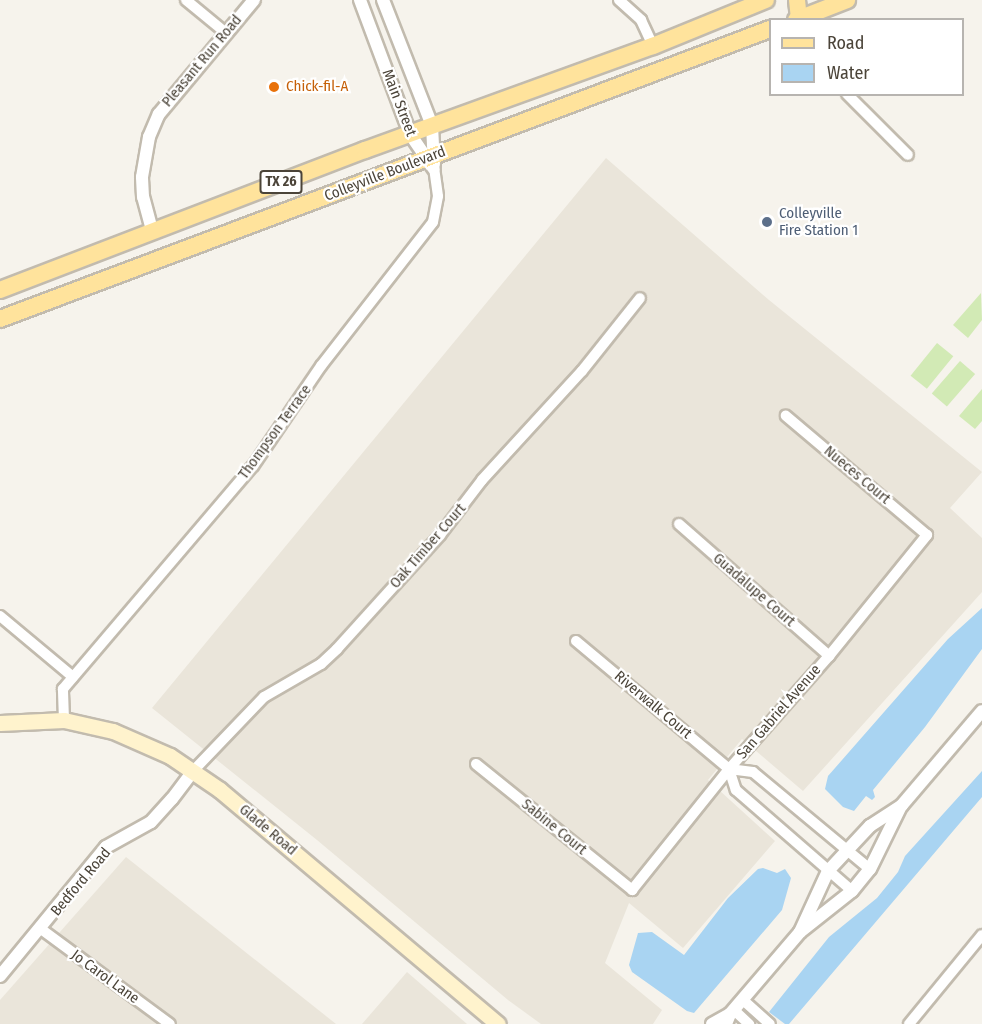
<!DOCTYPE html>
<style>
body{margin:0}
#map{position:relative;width:982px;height:1024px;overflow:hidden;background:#f6f3ec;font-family:"Fira Sans Condensed",sans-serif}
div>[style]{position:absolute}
.residential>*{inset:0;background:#eae5da}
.green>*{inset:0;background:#d2eab5;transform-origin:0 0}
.water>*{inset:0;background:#a9d4f2}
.roads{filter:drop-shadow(2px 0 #c2bbae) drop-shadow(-2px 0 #c2bbae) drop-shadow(0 2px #c2bbae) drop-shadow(0 -2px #c2bbae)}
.minor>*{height:10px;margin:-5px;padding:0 5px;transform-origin:5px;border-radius:5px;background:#fff}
.tertiary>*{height:12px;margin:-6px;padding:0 6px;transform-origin:6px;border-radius:6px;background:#fff}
.secondary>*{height:15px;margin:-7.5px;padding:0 7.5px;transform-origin:7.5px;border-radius:7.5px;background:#fff3cd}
.primary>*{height:16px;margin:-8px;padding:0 8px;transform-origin:8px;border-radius:8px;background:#ffe39c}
.dots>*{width:16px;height:16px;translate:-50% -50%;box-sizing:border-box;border:3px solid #fff;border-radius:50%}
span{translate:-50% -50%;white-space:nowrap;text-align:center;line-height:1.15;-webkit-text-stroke:4.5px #fff;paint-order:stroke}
.shield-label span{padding:2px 4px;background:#fff;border:2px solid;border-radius:4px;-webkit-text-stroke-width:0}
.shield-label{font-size:14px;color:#4b4439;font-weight:700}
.street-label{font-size:15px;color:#4b4439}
.food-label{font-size:15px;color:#c56008}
.left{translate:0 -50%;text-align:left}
.service-label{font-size:15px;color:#4e5e75}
.legend{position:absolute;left:769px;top:18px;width:195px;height:78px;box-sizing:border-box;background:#fff;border:2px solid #b7b4b0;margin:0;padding:8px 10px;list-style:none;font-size:18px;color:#4b4439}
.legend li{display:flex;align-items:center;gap:12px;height:30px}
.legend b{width:30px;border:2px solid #b7b4b0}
</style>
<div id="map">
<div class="residential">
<i style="clip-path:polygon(606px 158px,769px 300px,982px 472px,950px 508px,982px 538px,982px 592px,803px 791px,742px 739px,708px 780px,775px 841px,683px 948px,629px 903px,605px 963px,662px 1010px,653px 1024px,541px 1024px,508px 1000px,317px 840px,152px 708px)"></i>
<i style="clip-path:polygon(126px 857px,336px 1024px,0 1024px,0 1000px)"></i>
<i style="clip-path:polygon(407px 972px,467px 1024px,362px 1024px)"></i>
</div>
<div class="green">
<i style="clip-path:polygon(981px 293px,982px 320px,968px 338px,953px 325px)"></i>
<i style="left:937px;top:343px;width:21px;height:42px;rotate:39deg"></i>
<i style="left:960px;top:361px;width:20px;height:43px;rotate:41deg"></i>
<i style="clip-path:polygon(982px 389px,982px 421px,975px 429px,959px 416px)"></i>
</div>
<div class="water">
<i style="clip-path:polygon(982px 608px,982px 649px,925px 727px,873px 790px,875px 797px,872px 800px,866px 796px,854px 811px,843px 807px,825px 789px,828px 776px,948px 639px)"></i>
<i style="clip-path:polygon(982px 771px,982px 797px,789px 1024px,785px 1024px,769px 1012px,829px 937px,877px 898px,898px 872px,905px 856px)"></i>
<i style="clip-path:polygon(763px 868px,777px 873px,785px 869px,791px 878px,782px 910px,694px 1013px,687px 1011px,632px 972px,629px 965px,638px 933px,652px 932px,684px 955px,728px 898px,758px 869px)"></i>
</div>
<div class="roads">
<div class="minor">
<i style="left:186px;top:0;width:52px;rotate:39.5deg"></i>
<i style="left:619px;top:0;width:30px;rotate:42deg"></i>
<i style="left:641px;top:20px;width:29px;rotate:65deg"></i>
<i style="left:847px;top:94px;width:86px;rotate:45deg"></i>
<i style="left:679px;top:524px;width:200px;rotate:41.3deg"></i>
<i style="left:0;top:616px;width:95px;rotate:39.9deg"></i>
<i style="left:576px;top:641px;width:199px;rotate:39.9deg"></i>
<i style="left:729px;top:769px;width:22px;rotate:72deg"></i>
<i style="left:736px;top:790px;width:154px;rotate:41deg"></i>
<i style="left:64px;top:720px;width:31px;rotate:-92deg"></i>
<i style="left:63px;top:689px;width:293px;rotate:-49.6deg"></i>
<i style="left:253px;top:466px;width:121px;rotate:-55.8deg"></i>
<i style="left:321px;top:366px;width:182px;rotate:-52.1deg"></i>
<i style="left:433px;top:222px;width:26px;rotate:-79deg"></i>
<i style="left:438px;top:196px;width:27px;rotate:-98deg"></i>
<i style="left:476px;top:764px;width:201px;rotate:38.9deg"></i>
<i style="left:632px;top:890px;width:155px;rotate:-51.3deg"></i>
<i style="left:729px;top:769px;width:151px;rotate:-48.5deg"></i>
<i style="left:829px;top:656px;width:156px;rotate:-51deg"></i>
<i style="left:927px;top:535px;width:185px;rotate:-139.8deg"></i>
<i style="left:729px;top:769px;width:24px;rotate:7deg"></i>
<i style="left:753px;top:772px;width:152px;rotate:39.7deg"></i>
<i style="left:193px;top:771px;width:103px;rotate:-46.2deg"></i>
<i style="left:264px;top:697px;width:66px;rotate:-30.1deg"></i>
<i style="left:321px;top:664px;width:22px;rotate:-43deg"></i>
<i style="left:337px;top:649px;width:154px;rotate:-47.9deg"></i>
<i style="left:440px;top:535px;width:69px;rotate:-52.6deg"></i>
<i style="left:482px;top:480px;width:148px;rotate:-47.5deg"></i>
<i style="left:582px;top:371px;width:93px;rotate:-51.5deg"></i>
<i style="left:41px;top:929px;width:160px;rotate:36.4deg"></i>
<i style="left:743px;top:1000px;width:36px;rotate:42deg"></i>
<i style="left:734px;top:1010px;width:21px;rotate:43deg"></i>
<i style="left:909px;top:1024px;width:115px;rotate:-50.6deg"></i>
</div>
<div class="tertiary">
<i style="left:360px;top:0;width:143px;rotate:69.5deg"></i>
<i style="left:410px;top:134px;width:42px;rotate:55.6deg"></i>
<i style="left:383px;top:0;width:135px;rotate:68.7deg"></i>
<i style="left:432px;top:126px;width:38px;rotate:87deg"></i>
<i style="left:152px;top:230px;width:34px;rotate:-105deg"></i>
<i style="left:143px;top:197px;width:20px;rotate:-93deg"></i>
<i style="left:142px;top:177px;width:41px;rotate:-80.1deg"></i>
<i style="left:149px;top:137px;width:25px;rotate:-67deg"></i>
<i style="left:159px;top:114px;width:148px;rotate:-50.2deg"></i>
<i style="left:800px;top:932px;width:67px;rotate:-65.3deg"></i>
<i style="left:828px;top:871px;width:62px;rotate:-47deg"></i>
<i style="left:870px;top:826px;width:38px;rotate:-33deg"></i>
<i style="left:902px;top:805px;width:123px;rotate:-49.6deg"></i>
<i style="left:0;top:976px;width:167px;rotate:-50.6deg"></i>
<i style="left:106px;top:847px;width:51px;rotate:-29.1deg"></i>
<i style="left:151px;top:822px;width:31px;rotate:-48deg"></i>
<i style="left:172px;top:799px;width:35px;rotate:-53deg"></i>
<i style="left:712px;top:1024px;width:21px;rotate:-29deg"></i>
<i style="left:726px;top:1024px;width:11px;rotate:-68deg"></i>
<i style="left:730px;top:1014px;width:108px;rotate:-49.5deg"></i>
<i style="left:800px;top:932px;width:66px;rotate:-38.3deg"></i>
<i style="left:852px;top:891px;width:28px;rotate:-51deg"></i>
<i style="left:870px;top:869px;width:70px;rotate:-63.8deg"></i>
</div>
<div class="secondary">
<i style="left:0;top:723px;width:64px;rotate:-2.7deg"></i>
<i style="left:64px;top:720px;width:50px;rotate:12.7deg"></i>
<i style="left:113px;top:731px;width:62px;rotate:23.7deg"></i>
<i style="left:170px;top:756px;width:60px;rotate:34.2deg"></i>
<i style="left:220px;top:790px;width:363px;rotate:40.1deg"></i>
</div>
<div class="primary">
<i style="left:797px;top:0;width:18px;rotate:84deg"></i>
<i style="left:796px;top:20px;width:55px;rotate:-21.4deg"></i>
<i style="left:0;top:290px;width:391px;rotate:-21deg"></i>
<i style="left:365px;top:150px;width:306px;rotate:-19.9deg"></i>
<i style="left:653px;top:46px;width:122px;rotate:-22.2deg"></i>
<i style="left:0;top:319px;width:823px;rotate:-20.64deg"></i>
</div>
</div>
<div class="dots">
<i style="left:274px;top:87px;background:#e8710a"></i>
<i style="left:767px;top:222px;background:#5c6f8a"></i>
</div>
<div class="shield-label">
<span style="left:281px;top:182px">TX 26</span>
</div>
<div class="street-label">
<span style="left:202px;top:61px;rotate:-50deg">Pleasant Run Road</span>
<span style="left:399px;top:103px;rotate:69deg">Main Street</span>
<span style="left:385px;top:174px;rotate:-21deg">Colleyville Boulevard</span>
<span style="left:275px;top:432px;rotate:-54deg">Thompson Terrace</span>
<span style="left:857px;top:475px;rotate:40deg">Nueces Court</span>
<span style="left:428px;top:546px;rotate:-49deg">Oak Timber Court</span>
<span style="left:754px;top:590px;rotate:41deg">Guadalupe Court</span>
<span style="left:653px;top:705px;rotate:40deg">Riverwalk Court</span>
<span style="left:779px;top:712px;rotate:-49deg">San Gabriel Avenue</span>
<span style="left:554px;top:827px;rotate:39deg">Sabine Court</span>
<span style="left:268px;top:830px;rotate:40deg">Glade Road</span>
<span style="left:81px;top:882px;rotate:-50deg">Bedford Road</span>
<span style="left:105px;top:977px;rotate:36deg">Jo Carol Lane</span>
</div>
<div class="food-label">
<span class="left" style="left:286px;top:87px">Chick-fil-A</span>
</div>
<div class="service-label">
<span class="left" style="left:779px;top:222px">Colleyville<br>Fire Station 1</span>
</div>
<ul class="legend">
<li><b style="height:8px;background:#ffe39c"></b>Road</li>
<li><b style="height:16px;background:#a9d4f2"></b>Water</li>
</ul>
</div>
